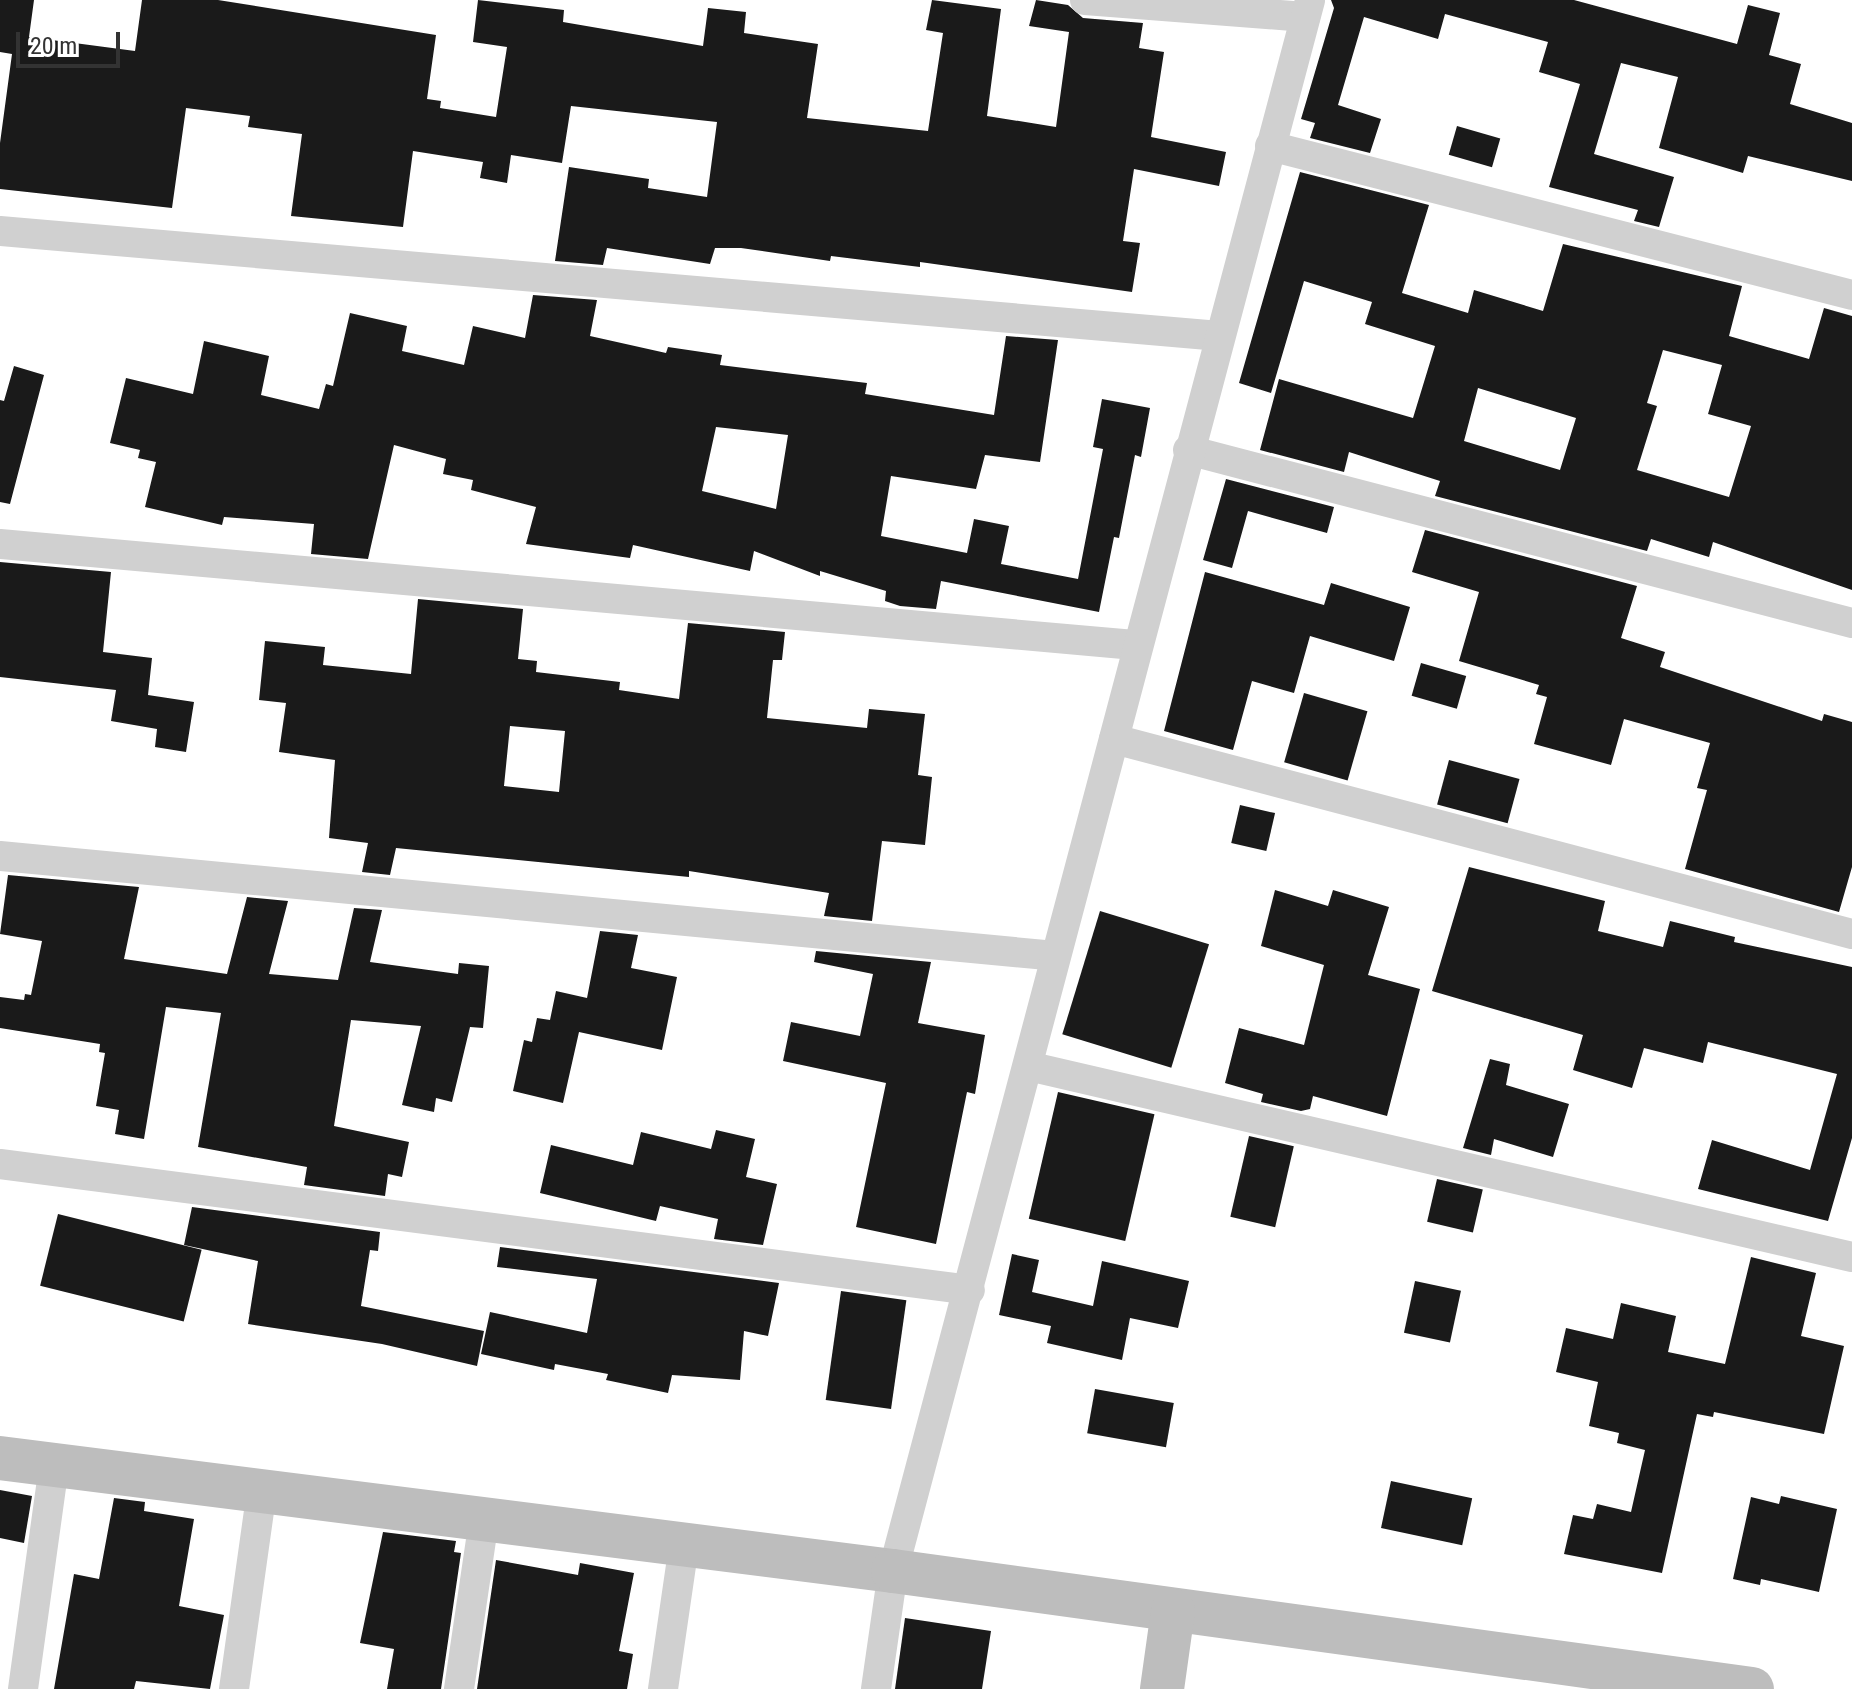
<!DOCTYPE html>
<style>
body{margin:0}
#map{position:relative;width:1852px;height:1689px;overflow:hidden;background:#fff;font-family:"Roboto Condensed",sans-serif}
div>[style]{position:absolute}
.building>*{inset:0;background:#1a1a1a;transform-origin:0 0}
.street>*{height:30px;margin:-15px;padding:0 15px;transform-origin:15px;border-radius:15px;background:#d0d0d0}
.secondary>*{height:44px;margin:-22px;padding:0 22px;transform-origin:22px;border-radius:22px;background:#bdbdbd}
span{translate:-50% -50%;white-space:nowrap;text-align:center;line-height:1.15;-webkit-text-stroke:8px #fff;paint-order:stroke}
.scale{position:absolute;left:16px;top:32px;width:104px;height:36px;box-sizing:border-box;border:4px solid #333;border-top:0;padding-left:10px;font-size:24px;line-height:28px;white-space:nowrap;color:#333;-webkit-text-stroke:6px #fff;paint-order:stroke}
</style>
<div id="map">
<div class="building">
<i style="clip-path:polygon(0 0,34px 0,29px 37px,135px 51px,142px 0,218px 0,436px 35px,427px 99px,441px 101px,440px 108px,496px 117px,507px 47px,473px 42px,478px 0,564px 10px,563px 22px,703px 46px,708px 8px,746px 12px,744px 33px,818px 44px,807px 118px,928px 131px,943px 33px,926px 30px,932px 0,1001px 9px,987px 116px,1056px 127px,1069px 32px,1029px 26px,1036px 0,1068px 5px,1083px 18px,1143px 23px,1139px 48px,1164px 52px,1151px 137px,1226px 152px,1219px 186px,1134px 169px,1123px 241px,1140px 243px,1132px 292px,920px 262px,920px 267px,831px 256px,830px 261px,741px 248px,715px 248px,710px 264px,607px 248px,603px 265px,555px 261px,569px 167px,649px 179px,648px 188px,707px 197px,717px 122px,571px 106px,562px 163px,511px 155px,507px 183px,480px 178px,483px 162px,413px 151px,403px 227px,291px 216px,302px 134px,248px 127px,250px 116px,186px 108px,172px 208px,0 189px,0 143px,12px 54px,0 52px)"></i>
<i style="clip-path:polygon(1331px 0,1574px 0,1737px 44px,1748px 5px,1780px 13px,1769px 55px,1801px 64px,1790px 104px,1852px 123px,1852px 181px,1748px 156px,1743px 173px,1659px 148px,1678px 77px,1621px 63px,1594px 154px,1674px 177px,1659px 227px,1634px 221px,1638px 210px,1549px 187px,1580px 84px,1539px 72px,1548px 42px,1445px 14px,1438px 39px,1364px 17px,1338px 105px,1381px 119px,1370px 153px,1310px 138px,1315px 123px,1301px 119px,1334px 8px)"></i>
<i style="left:1457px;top:126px;width:45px;height:30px;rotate:16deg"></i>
<i style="clip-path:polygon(evenodd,1300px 172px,1429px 205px,1402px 293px,1468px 313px,1474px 290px,1543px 311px,1563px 244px,1742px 286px,1729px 336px,1809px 359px,1824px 308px,1852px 316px,1852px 590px,1713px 542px,1709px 557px,1651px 539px,1647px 551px,1435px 496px,1440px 481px,1349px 452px,1344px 472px,1260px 450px,1279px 379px,1413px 418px,1435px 346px,1365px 324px,1372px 302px,1304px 281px,1271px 393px,1239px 383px,1300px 172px,1663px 350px,1722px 365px,1708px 414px,1751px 426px,1729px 497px,1637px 470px,1657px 406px,1647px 403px,1663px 350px,1300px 172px,1478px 388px,1576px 418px,1560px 470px,1464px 441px,1478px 388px)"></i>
<i style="clip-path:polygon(evenodd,533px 295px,597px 300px,590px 336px,666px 353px,668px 347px,722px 355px,720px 365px,867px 383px,865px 394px,994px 415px,1006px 336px,1058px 340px,1040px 462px,985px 455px,976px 489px,891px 476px,881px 536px,967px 553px,974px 519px,1009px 526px,1001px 564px,1078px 579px,1103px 449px,1093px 447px,1102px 399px,1150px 408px,1141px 457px,1135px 455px,1119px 538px,1114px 537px,1099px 612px,941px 581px,936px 609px,900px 606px,885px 601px,886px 591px,820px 571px,820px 576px,754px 551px,750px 571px,633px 545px,630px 558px,526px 544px,536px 507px,471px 490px,473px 480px,443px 474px,446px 459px,394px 445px,368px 559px,311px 554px,314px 524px,224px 517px,222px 525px,145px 507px,156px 462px,138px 458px,140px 450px,110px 443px,126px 378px,193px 394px,204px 341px,269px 356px,261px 395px,319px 409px,326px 384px,333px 386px,350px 313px,407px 326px,402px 351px,464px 365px,473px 326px,525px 338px,533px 295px,716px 427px,788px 435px,776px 509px,702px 491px,716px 427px)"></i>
<i style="clip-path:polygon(14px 366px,44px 375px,10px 504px,0 502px,0 400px,4px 401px)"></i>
<i style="clip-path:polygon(1226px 479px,1334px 507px,1327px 533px,1248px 511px,1232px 568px,1203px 560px)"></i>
<i style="clip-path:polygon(1425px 530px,1637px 586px,1621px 638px,1665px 652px,1660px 667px,1822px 721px,1824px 714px,1852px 722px,1852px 867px,1839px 912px,1685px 869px,1707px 790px,1697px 788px,1710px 743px,1624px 719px,1611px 765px,1534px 744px,1547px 697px,1536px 694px,1539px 685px,1459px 661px,1479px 592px,1412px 572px)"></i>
<i style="clip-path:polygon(0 562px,111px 572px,103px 652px,152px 658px,148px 695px,194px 702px,186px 752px,155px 747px,157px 729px,111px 721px,116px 690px,0 677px)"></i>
<i style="clip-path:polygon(1205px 572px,1324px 605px,1331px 583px,1410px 607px,1394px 661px,1310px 636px,1294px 693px,1252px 681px,1233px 750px,1164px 731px)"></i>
<i style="clip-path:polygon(evenodd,418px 599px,523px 609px,518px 659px,537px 661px,536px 672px,620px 682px,619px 690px,679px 699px,688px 623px,785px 632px,782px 660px,773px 660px,767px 718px,867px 728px,869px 709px,925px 714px,918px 775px,932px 777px,925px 845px,882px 841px,872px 921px,824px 916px,829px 893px,689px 871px,689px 877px,396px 848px,390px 875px,362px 872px,368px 843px,329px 838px,335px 760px,279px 752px,286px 703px,259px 700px,265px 641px,325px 647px,323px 665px,411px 674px,418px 599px,510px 726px,565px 731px,559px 792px,504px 786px,510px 726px)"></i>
<i style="left:1421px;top:663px;width:47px;height:34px;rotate:16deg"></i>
<i style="left:1304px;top:693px;width:66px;height:72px;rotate:16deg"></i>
<i style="left:1449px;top:760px;width:73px;height:46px;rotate:15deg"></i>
<i style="left:1240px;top:805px;width:36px;height:39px;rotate:13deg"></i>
<i style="clip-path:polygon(1469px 867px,1605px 901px,1598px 931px,1663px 947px,1670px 921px,1735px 937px,1734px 942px,1852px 967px,1852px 1138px,1828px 1221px,1698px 1189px,1712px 1140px,1810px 1170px,1837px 1074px,1708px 1042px,1703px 1063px,1644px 1048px,1632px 1088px,1573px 1070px,1583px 1035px,1432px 991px)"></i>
<i style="clip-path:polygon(8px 875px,139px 887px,124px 959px,227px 974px,247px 897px,288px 901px,269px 974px,338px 980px,354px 908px,382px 910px,370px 962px,458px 974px,459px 963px,489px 966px,483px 1028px,470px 1027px,452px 1102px,436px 1098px,434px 1112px,402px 1105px,421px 1026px,351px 1020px,334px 1126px,409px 1142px,402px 1177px,388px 1174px,385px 1196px,304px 1185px,307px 1167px,198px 1147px,221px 1013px,166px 1007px,144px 1139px,115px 1134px,119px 1110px,96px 1106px,105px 1053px,99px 1052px,100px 1044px,0 1028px,0 997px,24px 1000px,25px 994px,31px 995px,42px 941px,0 934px)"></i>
<i style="clip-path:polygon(1275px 890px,1328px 906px,1333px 890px,1389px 907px,1368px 975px,1420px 989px,1387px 1116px,1313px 1096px,1310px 1109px,1301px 1111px,1261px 1102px,1263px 1094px,1225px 1083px,1239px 1028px,1304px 1045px,1324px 965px,1261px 946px)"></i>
<i style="left:1100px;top:911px;width:114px;height:129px;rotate:17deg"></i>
<i style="clip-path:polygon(600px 931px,638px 935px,631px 968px,677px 977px,662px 1050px,579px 1032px,563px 1103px,513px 1091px,524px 1040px,532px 1042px,537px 1018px,550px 1020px,556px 991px,587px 998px)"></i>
<i style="clip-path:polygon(816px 951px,931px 962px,918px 1023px,985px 1035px,975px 1094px,967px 1092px,936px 1244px,856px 1227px,886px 1083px,783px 1061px,791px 1022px,860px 1036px,873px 974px,814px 962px)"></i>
<i style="clip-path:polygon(1490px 1059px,1510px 1064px,1506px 1085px,1569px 1104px,1553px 1157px,1494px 1139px,1491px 1155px,1463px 1148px)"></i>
<i style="left:1058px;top:1092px;width:99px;height:130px;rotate:13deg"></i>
<i style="clip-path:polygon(716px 1130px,755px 1139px,746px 1177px,777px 1184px,763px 1245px,714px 1239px,718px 1219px,660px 1206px,656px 1221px,540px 1193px,551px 1145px,633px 1165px,641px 1132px,711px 1149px)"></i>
<i style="left:1249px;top:1136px;width:46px;height:83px;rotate:13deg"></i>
<i style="left:1437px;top:1179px;width:47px;height:44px;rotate:13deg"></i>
<i style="clip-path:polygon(192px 1207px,380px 1232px,378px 1251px,370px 1250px,361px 1306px,484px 1331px,477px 1366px,382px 1344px,248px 1324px,258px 1261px,184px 1245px)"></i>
<i style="left:58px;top:1214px;width:148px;height:74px;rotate:14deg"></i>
<i style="clip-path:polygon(500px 1247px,779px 1283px,768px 1336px,744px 1331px,740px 1380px,672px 1375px,668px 1393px,606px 1380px,608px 1374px,555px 1364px,554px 1370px,481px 1354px,490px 1312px,587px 1333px,597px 1279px,497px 1267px)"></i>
<i style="clip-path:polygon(1012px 1254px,1039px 1260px,1032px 1292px,1093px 1306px,1102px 1261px,1189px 1281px,1178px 1328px,1130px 1318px,1122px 1360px,1047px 1343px,1051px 1326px,999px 1315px)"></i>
<i style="clip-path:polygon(1751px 1257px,1816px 1273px,1801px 1336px,1844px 1346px,1824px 1434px,1714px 1412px,1713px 1417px,1697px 1414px,1662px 1573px,1564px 1554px,1573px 1515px,1593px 1519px,1597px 1504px,1631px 1512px,1645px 1450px,1617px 1443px,1619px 1433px,1589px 1426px,1598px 1382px,1556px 1372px,1566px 1328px,1613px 1339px,1621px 1303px,1676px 1316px,1668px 1352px,1725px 1364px)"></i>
<i style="left:1415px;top:1281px;width:47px;height:53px;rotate:12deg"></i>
<i style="left:841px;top:1291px;width:66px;height:110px;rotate:8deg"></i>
<i style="left:1095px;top:1389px;width:80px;height:45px;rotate:10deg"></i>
<i style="left:1391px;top:1481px;width:83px;height:48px;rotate:12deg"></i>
<i style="clip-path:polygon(0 1490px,32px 1496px,24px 1543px,0 1538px)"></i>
<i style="clip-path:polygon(1781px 1496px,1837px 1509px,1819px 1592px,1761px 1579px,1760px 1585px,1733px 1579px,1751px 1497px,1779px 1504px)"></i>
<i style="clip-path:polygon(114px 1498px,145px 1502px,144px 1511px,194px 1519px,179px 1606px,224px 1615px,210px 1689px,136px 1681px,134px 1689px,54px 1689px,74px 1574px,99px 1579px)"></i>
<i style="clip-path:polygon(383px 1532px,456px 1541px,454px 1552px,461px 1553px,441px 1689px,387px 1689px,394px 1649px,360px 1643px)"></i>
<i style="clip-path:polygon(496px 1560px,578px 1575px,580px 1563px,634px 1573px,619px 1651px,633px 1654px,627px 1689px,477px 1689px)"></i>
<i style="clip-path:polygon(905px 1618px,991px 1631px,982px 1689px,895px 1689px)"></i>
</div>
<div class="street">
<i style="left:1085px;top:0;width:221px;rotate:4.4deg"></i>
<i style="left:1270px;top:146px;width:601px;rotate:14.36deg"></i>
<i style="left:0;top:231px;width:1224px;rotate:4.92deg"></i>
<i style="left:1188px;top:450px;width:686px;rotate:14.6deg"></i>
<i style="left:0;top:544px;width:1139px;rotate:5.09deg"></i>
<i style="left:1114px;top:739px;width:763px;rotate:14.8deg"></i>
<i style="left:0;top:856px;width:1060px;rotate:5.41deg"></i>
<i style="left:1028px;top:1066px;width:846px;rotate:13.05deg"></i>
<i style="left:0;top:1164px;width:978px;rotate:7.4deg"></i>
<i style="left:23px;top:1689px;width:226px;rotate:-82.1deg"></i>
<i style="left:234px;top:1689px;width:200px;rotate:-82deg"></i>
<i style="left:459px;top:1689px;width:172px;rotate:-81.6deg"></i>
<i style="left:663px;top:1689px;width:146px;rotate:-81.7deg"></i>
<i style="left:876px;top:1689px;width:119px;rotate:-81.8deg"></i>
<i style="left:893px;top:1571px;width:1625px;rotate:-75.13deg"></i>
</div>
<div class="secondary">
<i style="left:0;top:1458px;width:900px;rotate:7.21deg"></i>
<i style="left:893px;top:1571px;width:867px;rotate:7.82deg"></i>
<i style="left:1162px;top:1689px;width:79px;rotate:-82deg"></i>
</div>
<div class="scale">20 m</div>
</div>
